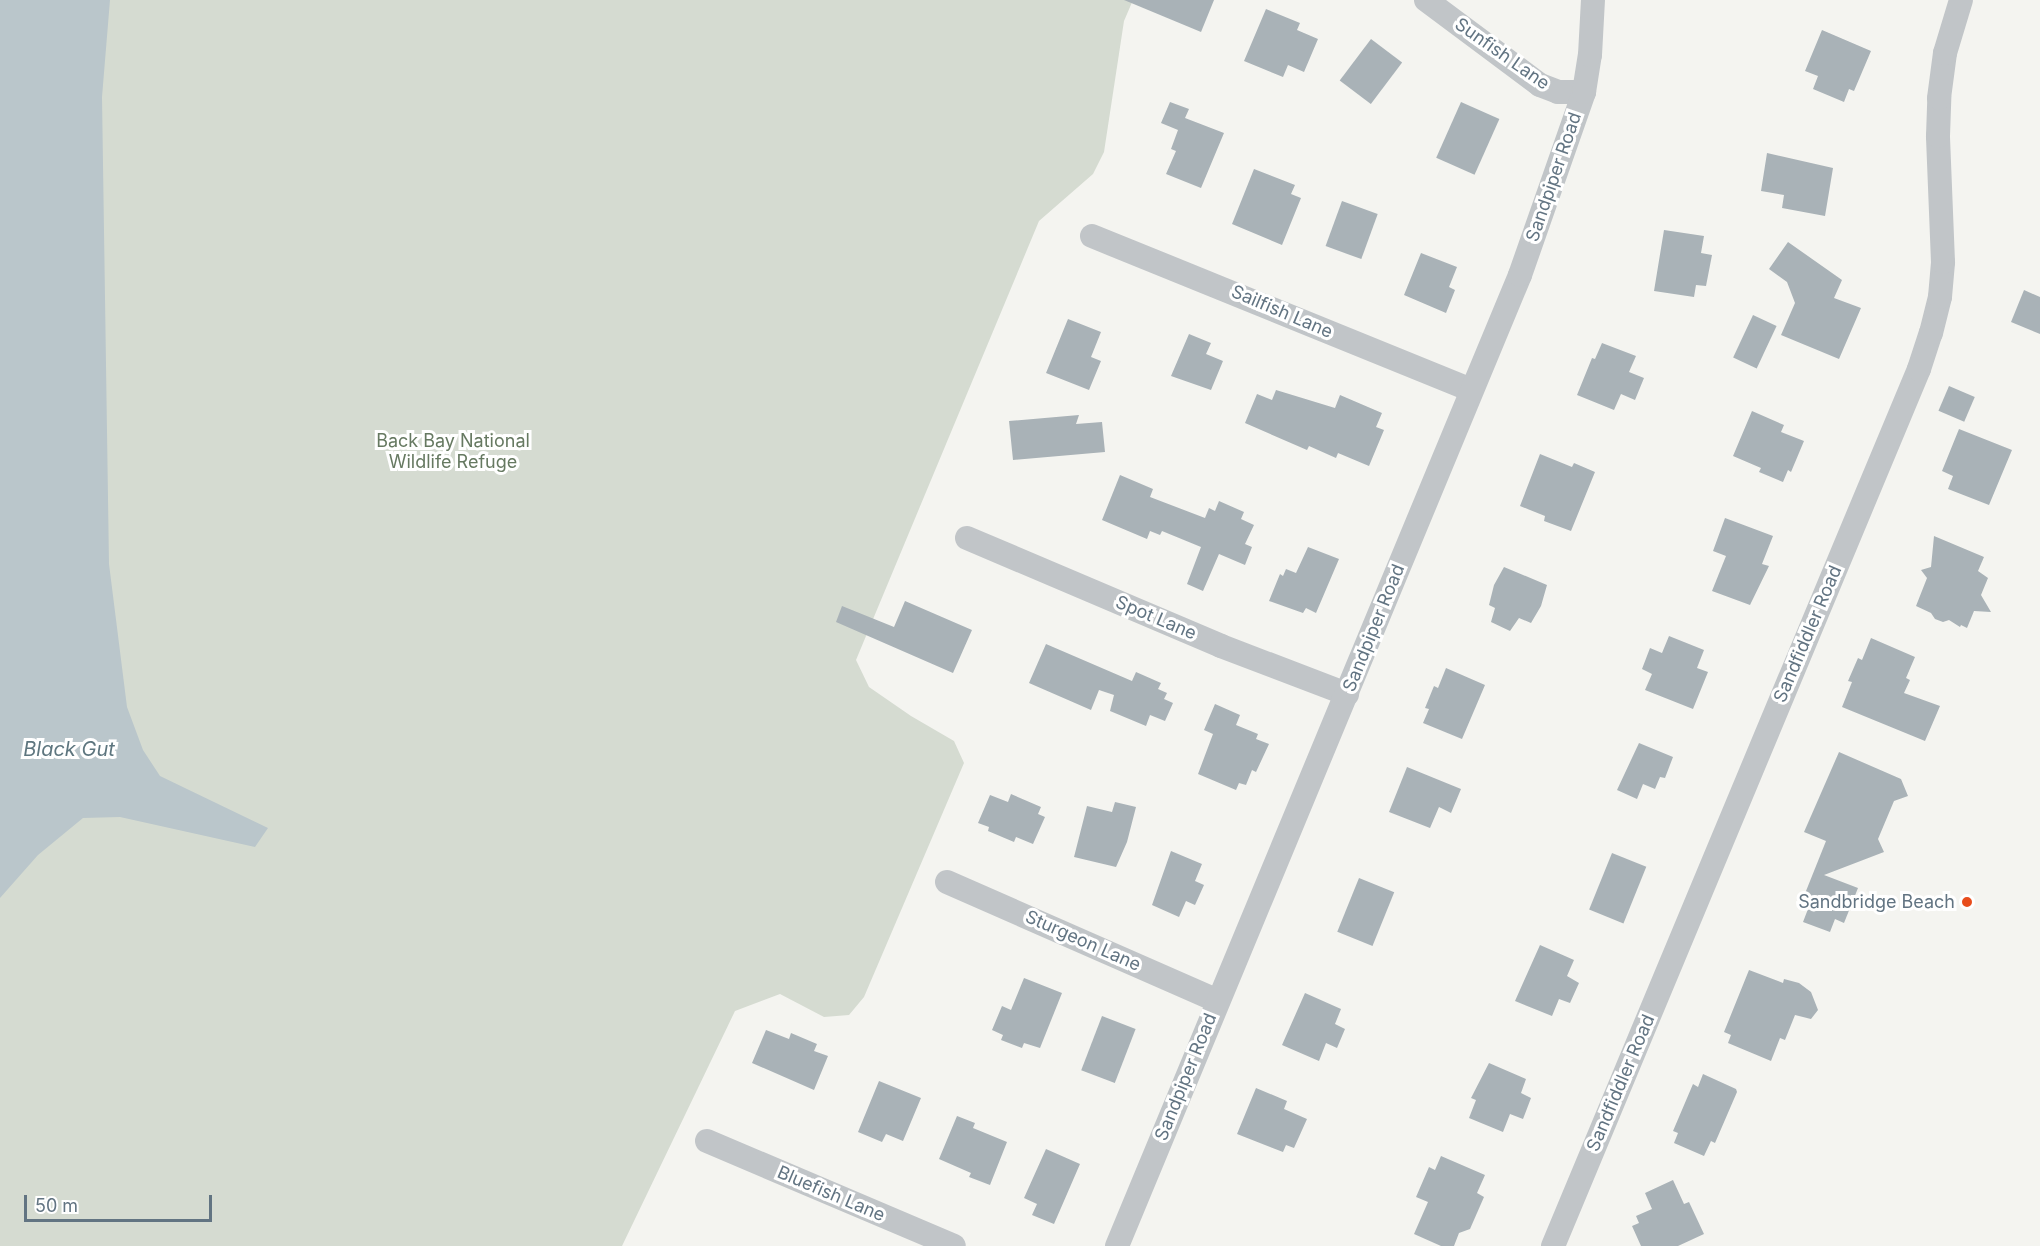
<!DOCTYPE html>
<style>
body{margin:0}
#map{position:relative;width:2040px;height:1246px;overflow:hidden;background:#f4f4f0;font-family:Inter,sans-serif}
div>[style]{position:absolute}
.green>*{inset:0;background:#d5dbd1}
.water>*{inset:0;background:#bac6cb}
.building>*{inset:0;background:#a9b2b7;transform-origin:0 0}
.minor>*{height:24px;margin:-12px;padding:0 12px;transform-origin:12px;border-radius:12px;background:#c1c5c8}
.dots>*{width:16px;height:16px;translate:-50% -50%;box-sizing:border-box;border:3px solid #fff;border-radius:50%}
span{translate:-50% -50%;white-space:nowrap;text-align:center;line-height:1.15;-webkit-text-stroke:6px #fff;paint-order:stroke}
.street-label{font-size:18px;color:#627482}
.park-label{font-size:18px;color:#667961}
.poi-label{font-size:18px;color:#627482}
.right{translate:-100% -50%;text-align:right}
.water-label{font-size:20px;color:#5e767f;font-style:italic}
.scale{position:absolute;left:24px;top:1195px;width:188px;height:27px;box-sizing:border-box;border:3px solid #627482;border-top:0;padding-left:8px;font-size:18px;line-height:21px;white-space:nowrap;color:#627482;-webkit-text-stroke:4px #fff;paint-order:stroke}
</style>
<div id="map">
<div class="green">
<i style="clip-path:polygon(0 0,1133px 0,1124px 21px,1104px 152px,1093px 174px,1039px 221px,856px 660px,869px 687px,911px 716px,954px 741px,964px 763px,864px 997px,849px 1015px,824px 1017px,780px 994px,735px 1011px,622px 1246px,0 1246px)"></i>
</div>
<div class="water">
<i style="clip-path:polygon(0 0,110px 0,102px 97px,109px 564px,127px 707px,143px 750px,160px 776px,268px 828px,255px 847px,120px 817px,83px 818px,38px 855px,0 898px)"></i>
</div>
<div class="building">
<i style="clip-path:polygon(1124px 0,1214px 0,1201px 32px)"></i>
<i style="clip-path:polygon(1266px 9px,1300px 23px,1297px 30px,1318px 39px,1304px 72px,1288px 65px,1283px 77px,1244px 61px)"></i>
<i style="clip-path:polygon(1822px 30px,1871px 51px,1854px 91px,1849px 89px,1844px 102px,1813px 89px,1818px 76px,1805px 71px)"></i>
<i style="left:1371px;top:39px;width:39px;height:52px;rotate:37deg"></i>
<i style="clip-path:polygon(1170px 102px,1189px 109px,1185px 118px,1224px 133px,1201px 188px,1166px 174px,1176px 151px,1171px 149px,1178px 130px,1161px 123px)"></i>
<i style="left:1461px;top:102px;width:42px;height:61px;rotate:24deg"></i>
<i style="clip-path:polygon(1767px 153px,1833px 168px,1825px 216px,1782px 208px,1784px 195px,1761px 191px)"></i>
<i style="clip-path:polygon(1254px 169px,1295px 185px,1291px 194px,1301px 198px,1282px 245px,1232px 224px)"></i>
<i style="left:1342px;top:201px;width:38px;height:48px;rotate:20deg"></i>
<i style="clip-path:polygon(1664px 230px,1704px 236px,1701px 253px,1712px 255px,1706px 286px,1696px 285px,1694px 297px,1654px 291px)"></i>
<i style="clip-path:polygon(1788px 242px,1842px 280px,1834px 298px,1861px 308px,1839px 359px,1781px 335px,1795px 303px,1787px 282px,1769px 269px)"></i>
<i style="clip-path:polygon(1421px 253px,1457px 267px,1449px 287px,1455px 290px,1446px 313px,1404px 295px)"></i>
<i style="clip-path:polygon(2024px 290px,2040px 297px,2040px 334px,2011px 322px)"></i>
<i style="left:1753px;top:315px;width:26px;height:47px;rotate:25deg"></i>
<i style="clip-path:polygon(1068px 319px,1101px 332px,1091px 357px,1101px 361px,1089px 390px,1046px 373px)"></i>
<i style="clip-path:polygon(1189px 334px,1211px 343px,1206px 354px,1223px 361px,1211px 390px,1171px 376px)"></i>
<i style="clip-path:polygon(1602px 343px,1636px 356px,1629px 372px,1644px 378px,1635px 400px,1621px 394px,1614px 410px,1577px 395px,1592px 358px,1595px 359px)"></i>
<i style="left:1949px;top:386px;width:28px;height:27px;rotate:23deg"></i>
<i style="clip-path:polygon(1276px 390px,1335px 408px,1340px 395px,1382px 413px,1376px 427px,1384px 430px,1369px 466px,1338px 453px,1336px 458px,1309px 446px,1307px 450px,1245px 423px,1257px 394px,1272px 400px)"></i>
<i style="clip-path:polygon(1752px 411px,1784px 425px,1781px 432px,1804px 441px,1791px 472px,1788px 470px,1783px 482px,1759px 472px,1761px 468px,1733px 456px)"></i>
<i style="clip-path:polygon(1079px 415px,1076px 424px,1102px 422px,1105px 452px,1013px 460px,1009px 421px)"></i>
<i style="clip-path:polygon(1959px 429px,2012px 450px,1989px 505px,1948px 489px,1953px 476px,1942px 471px)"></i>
<i style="clip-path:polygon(1540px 454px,1572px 467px,1574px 463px,1595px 472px,1571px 531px,1544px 521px,1545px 516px,1520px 506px)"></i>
<i style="clip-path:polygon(1120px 475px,1153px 489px,1150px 497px,1205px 518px,1209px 508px,1215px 511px,1219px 501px,1244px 512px,1241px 519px,1254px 525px,1245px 544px,1252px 547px,1245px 565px,1219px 554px,1203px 591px,1187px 584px,1201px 547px,1162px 531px,1160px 535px,1150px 531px,1147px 539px,1102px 520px)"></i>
<i style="clip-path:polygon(1725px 518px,1773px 536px,1762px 564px,1769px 566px,1750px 605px,1712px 591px,1726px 556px,1713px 551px)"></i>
<i style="clip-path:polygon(1934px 536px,1984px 557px,1978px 571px,1988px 578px,1981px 595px,1991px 612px,1974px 611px,1967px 628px,1961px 625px,1960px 627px,1949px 620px,1943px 622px,1935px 619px,1931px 613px,1916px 606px,1927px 578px,1921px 570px,1931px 567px)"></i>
<i style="clip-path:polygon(1308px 547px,1339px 559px,1316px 613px,1306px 608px,1303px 613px,1269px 601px,1280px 574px,1283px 576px,1286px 569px,1296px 573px)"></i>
<i style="clip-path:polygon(1504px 567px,1547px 585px,1541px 606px,1531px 623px,1519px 618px,1510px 631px,1491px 622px,1495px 608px,1489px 605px,1494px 585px)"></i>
<i style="clip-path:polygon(905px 601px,972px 630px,953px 673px,836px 622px,842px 606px,894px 627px)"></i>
<i style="clip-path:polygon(1669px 636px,1704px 650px,1697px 668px,1708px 672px,1693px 709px,1645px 690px,1652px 674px,1642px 669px,1650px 648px,1662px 653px)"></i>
<i style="clip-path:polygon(1871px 638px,1915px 657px,1906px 678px,1910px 680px,1904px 693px,1940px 706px,1925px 741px,1842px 707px,1852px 682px,1848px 681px,1858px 658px,1862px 660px)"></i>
<i style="clip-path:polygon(1046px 644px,1132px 681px,1136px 672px,1161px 683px,1158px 689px,1167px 693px,1164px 699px,1173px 703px,1165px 721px,1150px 715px,1146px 726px,1110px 711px,1114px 695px,1099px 690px,1091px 710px,1029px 683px)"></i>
<i style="clip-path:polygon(1446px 668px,1485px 685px,1462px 739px,1423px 723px,1429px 709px,1425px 708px,1434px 686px,1438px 688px)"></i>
<i style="clip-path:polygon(1215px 704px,1240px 715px,1236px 725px,1258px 734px,1256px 739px,1269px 744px,1256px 772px,1252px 770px,1246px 785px,1239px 783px,1236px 790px,1198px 774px,1213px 734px,1204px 730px)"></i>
<i style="clip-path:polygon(1639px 743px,1673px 757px,1665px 778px,1660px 777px,1655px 789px,1643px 784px,1637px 799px,1617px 790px)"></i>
<i style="clip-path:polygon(1839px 752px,1901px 779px,1908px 796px,1894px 801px,1878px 839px,1884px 852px,1824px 875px,1858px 888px,1844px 923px,1835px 919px,1830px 932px,1803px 922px,1808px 909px,1800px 906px,1826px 841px,1804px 832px)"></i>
<i style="clip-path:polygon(1407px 767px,1461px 789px,1451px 813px,1439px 807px,1430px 828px,1389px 812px)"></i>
<i style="clip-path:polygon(1011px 794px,1041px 807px,1038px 814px,1045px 817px,1033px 844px,1016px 837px,1014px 842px,988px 831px,989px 827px,978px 823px,990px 795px,1008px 802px)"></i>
<i style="clip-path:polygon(1115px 802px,1136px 807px,1127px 842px,1116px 867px,1074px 857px,1087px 806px,1112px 812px)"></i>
<i style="clip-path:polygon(1171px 851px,1202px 864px,1195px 881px,1204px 885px,1195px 905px,1186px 901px,1179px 917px,1152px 905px)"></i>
<i style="left:1612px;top:853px;width:37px;height:61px;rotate:22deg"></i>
<i style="left:1359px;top:878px;width:38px;height:58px;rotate:22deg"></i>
<i style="clip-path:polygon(1540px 945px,1574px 960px,1567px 976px,1579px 983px,1570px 1003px,1559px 999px,1552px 1016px,1515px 1001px)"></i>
<i style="clip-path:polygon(1749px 970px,1783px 983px,1784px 979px,1799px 983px,1811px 992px,1818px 1010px,1811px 1019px,1795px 1015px,1785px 1040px,1780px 1038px,1771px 1061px,1728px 1043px,1731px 1035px,1724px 1032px)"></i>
<i style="clip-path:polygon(1024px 978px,1062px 993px,1040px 1048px,1024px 1043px,1022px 1048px,1001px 1040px,1003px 1035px,992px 1030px,1002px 1006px,1011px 1010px)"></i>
<i style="clip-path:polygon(1305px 993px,1341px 1009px,1335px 1024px,1345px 1029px,1337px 1048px,1326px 1043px,1319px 1061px,1282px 1045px)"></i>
<i style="left:1102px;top:1016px;width:36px;height:58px;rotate:21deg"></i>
<i style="clip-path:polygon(766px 1030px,789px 1039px,791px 1033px,817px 1044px,814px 1051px,828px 1056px,814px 1090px,752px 1063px)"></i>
<i style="clip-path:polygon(1489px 1063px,1526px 1079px,1521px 1093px,1531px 1098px,1523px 1119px,1510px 1114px,1503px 1132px,1469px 1118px,1476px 1100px,1471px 1098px)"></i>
<i style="clip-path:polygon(1703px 1074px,1736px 1089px,1737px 1092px,1715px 1143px,1711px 1141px,1704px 1156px,1674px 1143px,1678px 1133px,1673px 1131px,1693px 1084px,1698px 1087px)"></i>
<i style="clip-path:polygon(879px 1081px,921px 1098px,903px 1141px,886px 1134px,882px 1142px,858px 1132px)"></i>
<i style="clip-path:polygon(1256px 1088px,1287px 1101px,1284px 1109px,1307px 1119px,1294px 1148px,1286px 1145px,1283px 1152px,1237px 1134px)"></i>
<i style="clip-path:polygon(957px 1116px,975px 1123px,973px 1128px,1007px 1142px,990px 1185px,969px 1177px,971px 1173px,939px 1159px)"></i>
<i style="clip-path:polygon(1046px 1149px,1080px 1164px,1054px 1224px,1032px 1215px,1037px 1204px,1024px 1198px)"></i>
<i style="clip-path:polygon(1441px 1156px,1485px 1175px,1477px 1193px,1484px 1197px,1470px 1229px,1459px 1233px,1454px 1246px,1441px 1246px,1414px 1234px,1428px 1202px,1416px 1197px,1429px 1167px,1435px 1170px)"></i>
<i style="clip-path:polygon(1673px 1180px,1684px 1204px,1689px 1202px,1704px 1234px,1678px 1246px,1641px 1246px,1632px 1226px,1639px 1223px,1636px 1216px,1652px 1209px,1645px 1193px)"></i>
</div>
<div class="minor">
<i style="left:1426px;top:0;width:142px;rotate:36.7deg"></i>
<i style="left:1540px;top:85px;width:19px;rotate:21deg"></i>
<i style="left:1558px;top:92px;width:26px"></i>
<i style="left:1092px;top:236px;width:409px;rotate:22.1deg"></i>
<i style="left:967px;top:538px;width:276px;rotate:23deg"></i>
<i style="left:1221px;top:646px;width:135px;rotate:20.9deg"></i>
<i style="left:947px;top:882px;width:296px;rotate:23.7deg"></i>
<i style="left:707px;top:1141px;width:268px;rotate:23deg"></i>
<i style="left:1117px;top:1246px;width:1051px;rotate:-67.46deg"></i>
<i style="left:1520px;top:275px;width:194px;rotate:-70.7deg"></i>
<i style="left:1584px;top:92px;width:37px;rotate:-81deg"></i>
<i style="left:1590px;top:55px;width:55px;rotate:-86.9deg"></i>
<i style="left:1553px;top:1246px;width:950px;rotate:-67.35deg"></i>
<i style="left:1919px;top:369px;width:38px;rotate:-72deg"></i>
<i style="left:1931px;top:333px;width:37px;rotate:-76deg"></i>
<i style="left:1940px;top:297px;width:35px;rotate:-85deg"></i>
<i style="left:1943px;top:262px;width:126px;rotate:-92.3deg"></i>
<i style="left:1938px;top:136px;width:38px;rotate:-88deg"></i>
<i style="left:1939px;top:98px;width:45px;rotate:-82.4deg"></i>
<i style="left:1945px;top:53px;width:55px;rotate:-73.2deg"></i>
</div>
<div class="dots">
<i style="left:1967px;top:902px;background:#e84d1c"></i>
</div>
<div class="street-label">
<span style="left:1502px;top:54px;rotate:35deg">Sunfish Lane</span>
<span style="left:1554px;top:177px;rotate:-71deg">Sandpiper Road</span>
<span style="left:1282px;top:312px;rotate:23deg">Sailfish Lane</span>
<span style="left:1156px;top:618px;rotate:23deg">Spot Lane</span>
<span style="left:1374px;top:628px;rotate:-68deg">Sandpiper Road</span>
<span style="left:1808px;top:634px;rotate:-67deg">Sandfiddler Road</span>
<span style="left:1083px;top:941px;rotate:24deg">Sturgeon Lane</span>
<span style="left:1186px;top:1077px;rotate:-68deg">Sandpiper Road</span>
<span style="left:1621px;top:1083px;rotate:-67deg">Sandfiddler Road</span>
<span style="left:831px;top:1194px;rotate:23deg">Bluefish Lane</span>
</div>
<div class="park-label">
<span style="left:453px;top:452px">Back Bay National<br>Wildlife Refuge</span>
</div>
<div class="poi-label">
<span class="right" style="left:1955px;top:902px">Sandbridge Beach</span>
</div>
<div class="water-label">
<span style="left:69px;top:749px">Black Gut</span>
</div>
<div class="scale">50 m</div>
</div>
